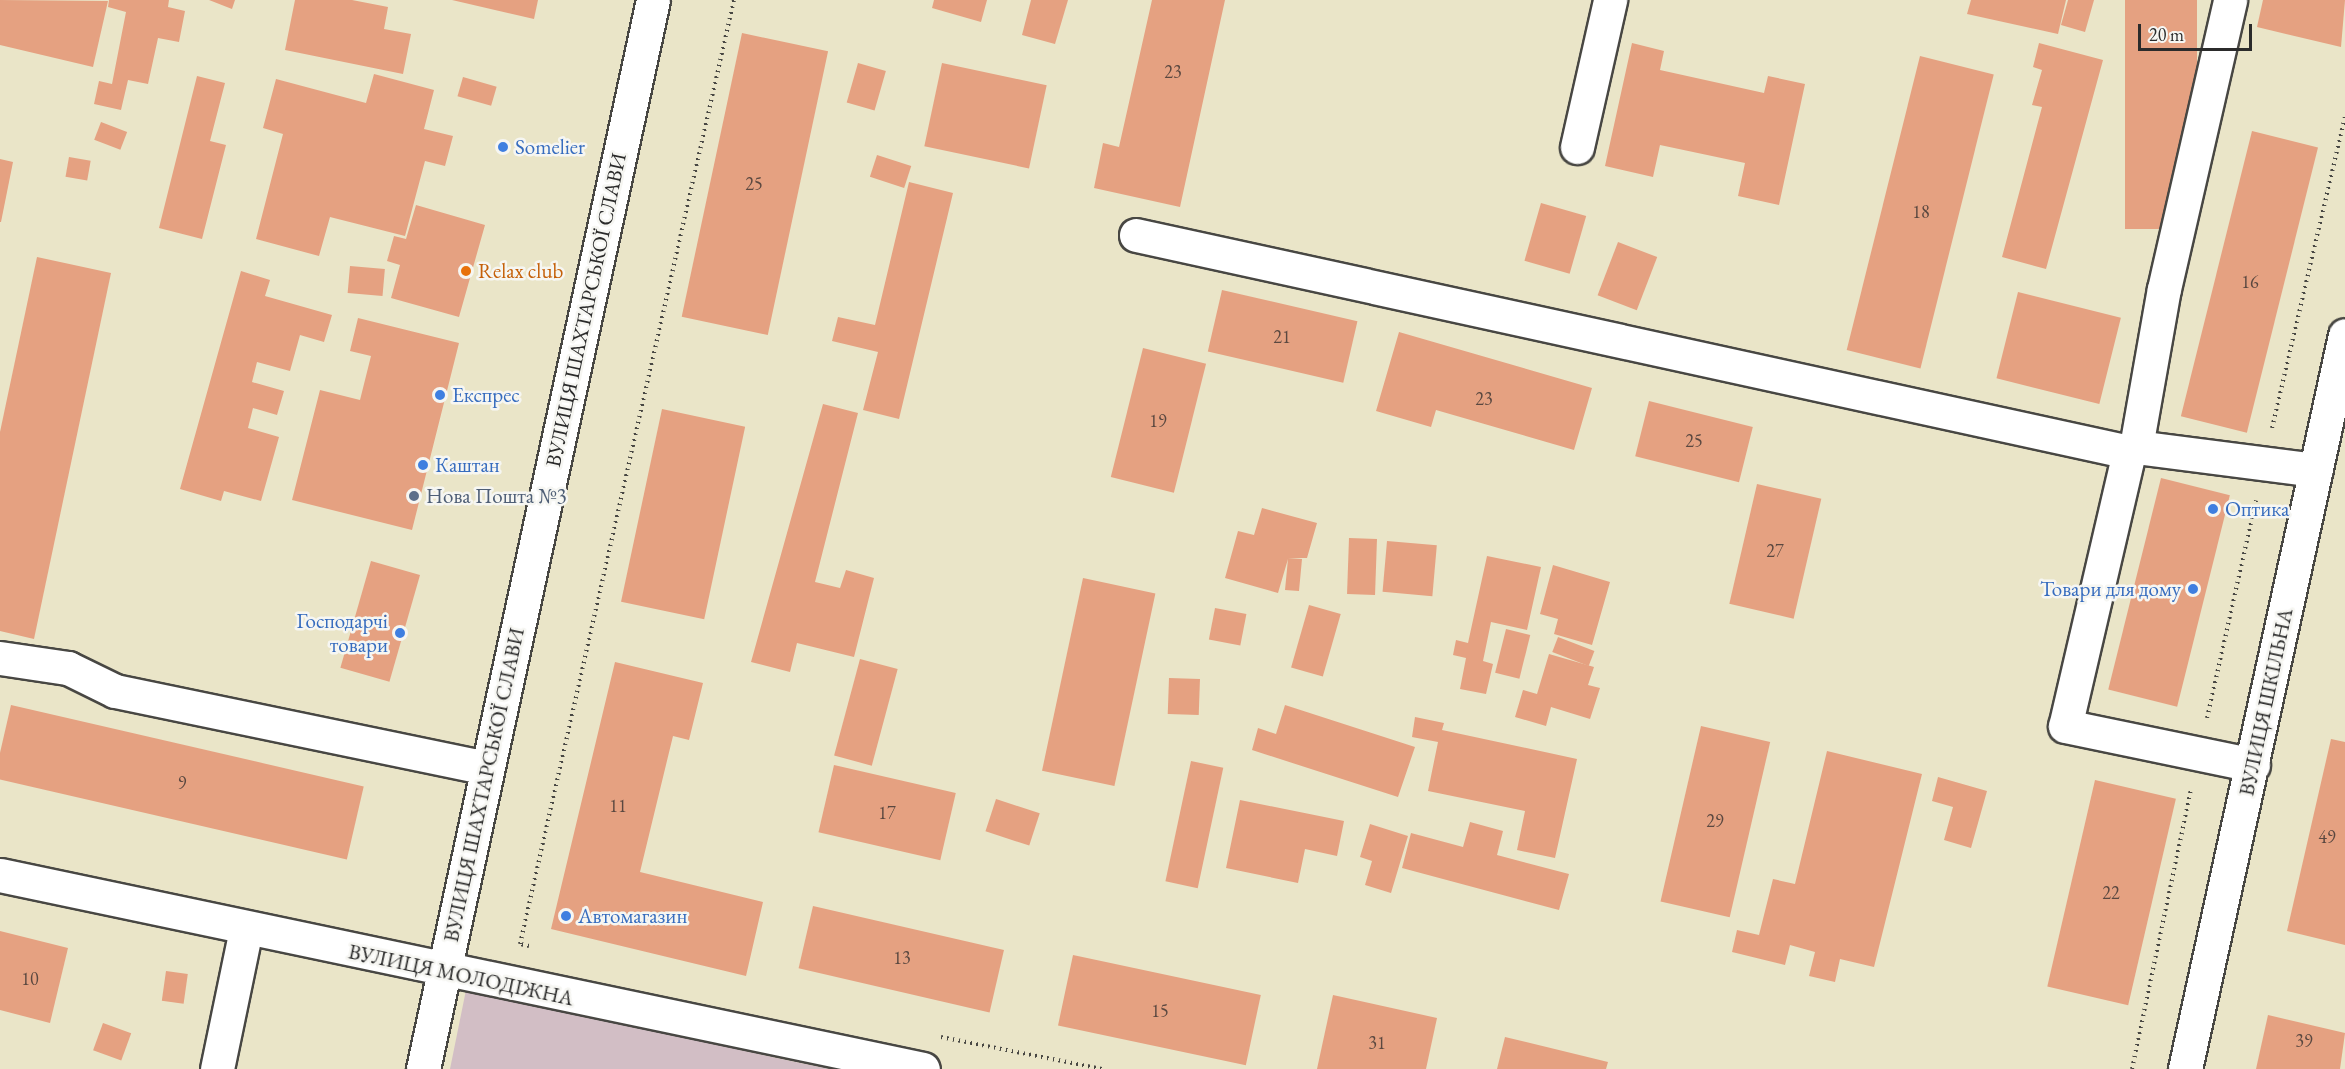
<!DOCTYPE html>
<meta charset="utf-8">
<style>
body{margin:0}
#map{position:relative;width:2345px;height:1069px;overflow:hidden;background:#eae5c8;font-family:"EB Garamond",serif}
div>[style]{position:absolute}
.industrial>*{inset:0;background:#d2bec5}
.building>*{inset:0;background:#e5a181;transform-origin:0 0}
.path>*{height:4px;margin-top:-2px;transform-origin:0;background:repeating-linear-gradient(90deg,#484743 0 1.5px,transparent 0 6px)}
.roads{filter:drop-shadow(2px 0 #484743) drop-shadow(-2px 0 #484743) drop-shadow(0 2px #484743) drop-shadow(0 -2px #484743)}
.minor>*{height:33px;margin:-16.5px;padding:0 16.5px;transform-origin:16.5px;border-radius:16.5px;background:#fff}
.dots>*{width:16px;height:16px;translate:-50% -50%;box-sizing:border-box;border:3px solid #f6f6f2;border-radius:50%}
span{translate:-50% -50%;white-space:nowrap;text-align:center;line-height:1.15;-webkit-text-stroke:5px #f6f6f2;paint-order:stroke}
.number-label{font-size:18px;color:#5a4840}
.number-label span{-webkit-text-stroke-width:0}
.shop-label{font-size:21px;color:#366cbe}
.left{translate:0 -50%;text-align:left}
.right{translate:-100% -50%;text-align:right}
.food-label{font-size:21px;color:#c56008}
.street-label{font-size:21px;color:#2b2b2b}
.service-label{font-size:21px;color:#4e5e75}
.scale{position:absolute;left:2138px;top:24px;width:114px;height:27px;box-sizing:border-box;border:3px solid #2b2b2b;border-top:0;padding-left:8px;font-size:18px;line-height:21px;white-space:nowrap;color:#2b2b2b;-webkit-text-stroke:4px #f6f6f2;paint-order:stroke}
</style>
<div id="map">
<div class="industrial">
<i style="clip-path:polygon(466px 990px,791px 1061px,830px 1069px,450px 1069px)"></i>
</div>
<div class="building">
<i style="clip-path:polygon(0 0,108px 1px,93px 67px,0 45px)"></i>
<i style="clip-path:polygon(109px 0,169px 0,168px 7px,185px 11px,179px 42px,158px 38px,148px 84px,128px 80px,121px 110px,94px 104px,99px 81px,112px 84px,126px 12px,108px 7px)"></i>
<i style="clip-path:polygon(209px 0,235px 0,232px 9px)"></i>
<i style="clip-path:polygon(295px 0,352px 0,388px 7px,384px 29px,411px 34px,403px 74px,285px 50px)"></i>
<i style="clip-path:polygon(452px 0,538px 0,534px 19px)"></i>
<i style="clip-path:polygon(934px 0,987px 0,981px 22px,932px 8px)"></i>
<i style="clip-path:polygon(1031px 0,1068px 0,1055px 44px,1022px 35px)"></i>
<i style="clip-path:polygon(1152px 0,1225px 0,1180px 207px,1094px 188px,1103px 143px,1119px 147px)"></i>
<i style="clip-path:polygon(1971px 0,2066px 0,2058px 34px,1967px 14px)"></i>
<i style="clip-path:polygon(2068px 0,2094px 0,2085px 32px,2061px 25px)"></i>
<i style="left:2125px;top:0;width:72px;height:229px"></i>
<i style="clip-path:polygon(2263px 0,2345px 0,2341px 47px,2257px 27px)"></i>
<i style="left:742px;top:33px;width:88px;height:290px;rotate:12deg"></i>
<i style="clip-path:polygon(1632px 43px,1664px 51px,1660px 70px,1764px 93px,1768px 76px,1805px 84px,1779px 205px,1738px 196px,1745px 163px,1660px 145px,1653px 177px,1605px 166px)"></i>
<i style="clip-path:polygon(2039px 43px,2103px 60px,2046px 269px,2002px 257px,2042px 107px,2032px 105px,2042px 70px,2033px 67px)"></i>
<i style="left:1920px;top:56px;width:76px;height:303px;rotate:14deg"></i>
<i style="left:858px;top:63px;width:29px;height:41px;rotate:16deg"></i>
<i style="left:942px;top:63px;width:107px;height:85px;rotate:12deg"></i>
<i style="clip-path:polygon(374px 74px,434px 90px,424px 129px,453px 136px,445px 166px,425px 161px,405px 236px,330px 217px,319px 256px,256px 239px,283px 134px,263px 128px,276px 79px,366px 103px)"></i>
<i style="clip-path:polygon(197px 76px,225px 83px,210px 141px,226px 145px,202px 239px,159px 228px)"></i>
<i style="left:463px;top:77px;width:35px;height:20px;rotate:16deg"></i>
<i style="left:101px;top:122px;width:28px;height:19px;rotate:21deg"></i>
<i style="left:2252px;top:131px;width:68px;height:294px;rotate:14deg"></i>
<i style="left:877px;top:155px;width:36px;height:23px;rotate:18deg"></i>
<i style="left:69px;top:157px;width:22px;height:20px;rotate:10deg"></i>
<i style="clip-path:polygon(0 159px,13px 162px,1px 222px,0 222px)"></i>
<i style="clip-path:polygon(909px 182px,953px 193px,899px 419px,863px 410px,878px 352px,832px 341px,838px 317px,875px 325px)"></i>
<i style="left:1541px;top:203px;width:47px;height:60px;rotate:16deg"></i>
<i style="clip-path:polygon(416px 205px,485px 225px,459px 317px,391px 298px,400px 265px,387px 261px,394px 236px,406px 239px)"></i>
<i style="left:1618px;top:242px;width:42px;height:57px;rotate:21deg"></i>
<i style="clip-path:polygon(37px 257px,111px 273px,34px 639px,0 631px,0 432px)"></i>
<i style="left:350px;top:266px;width:35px;height:27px;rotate:5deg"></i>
<i style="clip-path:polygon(241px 271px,270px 280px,265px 296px,332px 315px,324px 342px,300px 335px,290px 371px,257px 362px,252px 382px,284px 391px,277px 415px,253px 408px,248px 428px,279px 437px,261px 501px,224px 491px,221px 501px,180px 489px)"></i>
<i style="left:1222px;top:290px;width:139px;height:63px;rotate:13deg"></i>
<i style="left:2018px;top:292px;width:106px;height:89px;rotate:14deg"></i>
<i style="clip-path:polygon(358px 318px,459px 343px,412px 530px,292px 500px,320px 390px,360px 400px,371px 356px,350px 351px)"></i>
<i style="clip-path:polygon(1399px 332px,1592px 388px,1574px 450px,1436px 410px,1431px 427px,1376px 411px)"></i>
<i style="left:1143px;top:348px;width:65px;height:133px;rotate:14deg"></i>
<i style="left:1649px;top:401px;width:107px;height:57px;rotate:14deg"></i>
<i style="clip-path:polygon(823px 404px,858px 413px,815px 582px,840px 588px,846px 570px,874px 578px,854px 657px,797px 643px,790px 672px,751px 662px)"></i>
<i style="left:662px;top:409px;width:85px;height:197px;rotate:12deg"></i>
<i style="left:2161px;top:478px;width:71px;height:218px;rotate:14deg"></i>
<i style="left:1757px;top:484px;width:66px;height:123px;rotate:13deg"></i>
<i style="clip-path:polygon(1262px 508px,1317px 523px,1307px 558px,1288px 558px,1302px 559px,1299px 591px,1285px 590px,1288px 559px,1278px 593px,1225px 578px,1238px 531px,1254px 535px)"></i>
<i style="left:1349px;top:538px;width:28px;height:56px;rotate:2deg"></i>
<i style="left:1387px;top:541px;width:50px;height:51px;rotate:5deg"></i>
<i style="clip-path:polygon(1487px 556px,1541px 567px,1527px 630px,1491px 622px,1483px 661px,1493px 664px,1486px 694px,1460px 689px,1466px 658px,1453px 655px,1456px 640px,1468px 643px)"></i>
<i style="left:371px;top:561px;width:51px;height:111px;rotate:16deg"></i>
<i style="clip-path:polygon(1553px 565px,1610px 582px,1592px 645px,1554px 634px,1558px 619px,1540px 614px)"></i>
<i style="left:1083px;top:578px;width:74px;height:197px;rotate:12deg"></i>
<i style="left:1309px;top:605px;width:33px;height:65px;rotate:16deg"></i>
<i style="left:1215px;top:608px;width:32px;height:32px;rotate:11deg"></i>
<i style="left:1506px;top:629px;width:25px;height:45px;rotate:14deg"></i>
<i style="left:1558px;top:637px;width:39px;height:16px;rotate:21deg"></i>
<i style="clip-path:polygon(1549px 654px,1594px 667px,1588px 685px,1600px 688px,1590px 719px,1551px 707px,1546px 726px,1515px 717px,1523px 690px,1537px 694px)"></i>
<i style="left:860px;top:659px;width:39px;height:100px;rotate:15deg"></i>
<i style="clip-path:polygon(615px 662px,703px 683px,689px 740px,673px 736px,640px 872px,763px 902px,746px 976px,551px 929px)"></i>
<i style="left:1169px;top:678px;width:31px;height:36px;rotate:2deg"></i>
<i style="left:11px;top:705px;width:362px;height:75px;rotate:13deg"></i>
<i style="clip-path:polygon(1285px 705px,1415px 747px,1398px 797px,1252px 750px,1258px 728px,1276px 734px)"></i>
<i style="clip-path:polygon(1415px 717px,1444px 723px,1442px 730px,1577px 759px,1555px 858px,1517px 850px,1525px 811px,1428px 791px,1438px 742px,1412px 737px)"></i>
<i style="left:1701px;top:726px;width:71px;height:180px;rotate:13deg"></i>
<i style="clip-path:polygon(2331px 739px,2345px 742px,2345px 945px,2287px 931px)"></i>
<i style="clip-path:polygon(1827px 751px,1922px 774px,1874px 967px,1840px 959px,1835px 982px,1809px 976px,1815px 952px,1790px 945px,1785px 965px,1732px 952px,1737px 930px,1759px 935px,1773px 879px,1795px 884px)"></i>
<i style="left:1191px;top:761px;width:33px;height:123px;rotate:12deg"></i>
<i style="left:834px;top:765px;width:125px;height:69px;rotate:13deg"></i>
<i style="clip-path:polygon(1938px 777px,1987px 791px,1971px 848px,1944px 840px,1953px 807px,1932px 801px)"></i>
<i style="left:2095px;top:780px;width:83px;height:212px;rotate:13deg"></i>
<i style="left:996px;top:799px;width:46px;height:34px;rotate:18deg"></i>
<i style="clip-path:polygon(1240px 800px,1344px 821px,1337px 856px,1305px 849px,1298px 883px,1226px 868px)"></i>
<i style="clip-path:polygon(1470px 822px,1503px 831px,1497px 855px,1569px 874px,1559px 910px,1402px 868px,1411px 833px,1463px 847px)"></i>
<i style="clip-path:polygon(1370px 824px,1408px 836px,1391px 893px,1365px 885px,1372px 861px,1360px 857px)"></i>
<i style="left:813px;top:906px;width:196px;height:64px;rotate:13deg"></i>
<i style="clip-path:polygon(0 931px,68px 948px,50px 1023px,0 1010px)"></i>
<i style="left:1073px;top:955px;width:192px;height:72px;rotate:12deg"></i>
<i style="left:166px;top:971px;width:22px;height:30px;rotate:8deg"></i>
<i style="clip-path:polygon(1333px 995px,1437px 1018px,1426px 1069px,1317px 1069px)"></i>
<i style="clip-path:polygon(2268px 1015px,2345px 1033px,2340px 1069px,2256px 1069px)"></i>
<i style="left:103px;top:1023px;width:30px;height:29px;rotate:20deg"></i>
<i style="clip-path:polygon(1505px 1037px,1608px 1062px,1606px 1069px,1497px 1069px)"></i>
</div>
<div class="path">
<i style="left:2272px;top:428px;width:320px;rotate:-76.8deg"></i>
<i style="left:2207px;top:718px;width:223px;rotate:-77.3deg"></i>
<i style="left:529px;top:946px;width:9px;rotate:-167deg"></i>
<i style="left:520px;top:944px;width:968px;rotate:-77.23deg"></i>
<i style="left:941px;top:1037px;width:164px;rotate:11.2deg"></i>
<i style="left:2132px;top:1069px;width:286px;rotate:-78.1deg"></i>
</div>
<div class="roads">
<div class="minor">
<i style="left:1577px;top:147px;width:151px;rotate:-77.3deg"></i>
<i style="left:1136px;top:235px;width:1016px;rotate:12.33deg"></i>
<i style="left:2129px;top:452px;width:9px;rotate:-36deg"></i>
<i style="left:2136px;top:447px;width:160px;rotate:-80deg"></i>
<i style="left:2164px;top:289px;width:296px;rotate:-77.1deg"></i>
<i style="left:2136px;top:447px;width:181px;rotate:7.3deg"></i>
<i style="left:2129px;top:452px;width:281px;rotate:103.1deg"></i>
<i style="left:2065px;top:726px;width:192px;rotate:11.7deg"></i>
<i style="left:0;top:658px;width:69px;rotate:8.4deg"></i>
<i style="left:68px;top:668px;width:52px;rotate:26.1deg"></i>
<i style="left:115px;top:691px;width:380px;rotate:11.7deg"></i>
<i style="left:0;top:875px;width:943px;rotate:11.87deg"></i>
<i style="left:217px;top:1069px;width:143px;rotate:-78.3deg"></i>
<i style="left:423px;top:1069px;width:1093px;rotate:-77.86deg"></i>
<i style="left:2185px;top:1069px;width:751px;rotate:-77.7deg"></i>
</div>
</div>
<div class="dots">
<i style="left:503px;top:147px;background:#3f7fe0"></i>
<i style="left:466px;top:271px;background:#e8710a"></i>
<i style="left:440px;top:395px;background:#3f7fe0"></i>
<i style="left:423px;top:465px;background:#3f7fe0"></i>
<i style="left:414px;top:496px;background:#5c6f8a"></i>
<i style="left:2213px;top:509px;background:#3f7fe0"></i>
<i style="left:2193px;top:589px;background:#3f7fe0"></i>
<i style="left:400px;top:633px;background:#3f7fe0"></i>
<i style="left:566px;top:916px;background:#3f7fe0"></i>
</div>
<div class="number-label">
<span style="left:1173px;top:72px">23</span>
<span style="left:754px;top:184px">25</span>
<span style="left:1921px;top:212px">18</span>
<span style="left:2250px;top:282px">16</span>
<span style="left:1282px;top:337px">21</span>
<span style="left:1484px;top:399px">23</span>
<span style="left:1158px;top:421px">19</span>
<span style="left:1694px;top:441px">25</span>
<span style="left:1775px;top:551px">27</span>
<span style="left:182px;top:783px">9</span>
<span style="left:618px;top:806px">11</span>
<span style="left:887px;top:813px">17</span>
<span style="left:1715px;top:821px">29</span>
<span style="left:2327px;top:837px">49</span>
<span style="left:2111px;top:893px">22</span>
<span style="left:902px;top:958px">13</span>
<span style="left:30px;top:979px">10</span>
<span style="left:1160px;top:1011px">15</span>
<span style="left:2304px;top:1041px">39</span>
<span style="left:1377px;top:1043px">31</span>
</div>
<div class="shop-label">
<span class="left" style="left:515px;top:147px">Somelier</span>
<span class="left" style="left:452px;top:395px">Експрес</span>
<span class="left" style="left:435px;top:465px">Каштан</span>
<span class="left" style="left:2225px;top:509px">Оптика</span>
<span class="right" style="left:2181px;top:589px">Товари для дому</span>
<span class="right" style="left:388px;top:633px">Господарчі<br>товари</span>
<span class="left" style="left:578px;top:916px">Автомагазин</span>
</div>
<div class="food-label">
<span class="left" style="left:478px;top:271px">Relax club</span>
</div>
<div class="street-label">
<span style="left:586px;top:310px;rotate:-78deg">ВУЛИЦЯ ШАХТАРСЬКОЇ СЛАВИ</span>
<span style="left:2266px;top:702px;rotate:-78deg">ВУЛИЦЯ ШКІЛЬНА</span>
<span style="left:484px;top:785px;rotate:-78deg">ВУЛИЦЯ ШАХТАРСЬКОЇ СЛАВИ</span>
<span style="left:461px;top:975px;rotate:12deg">ВУЛИЦЯ МОЛОДІЖНА</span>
</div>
<div class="service-label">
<span class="left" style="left:426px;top:496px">Нова Пошта №3</span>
</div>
<div class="scale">20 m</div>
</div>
